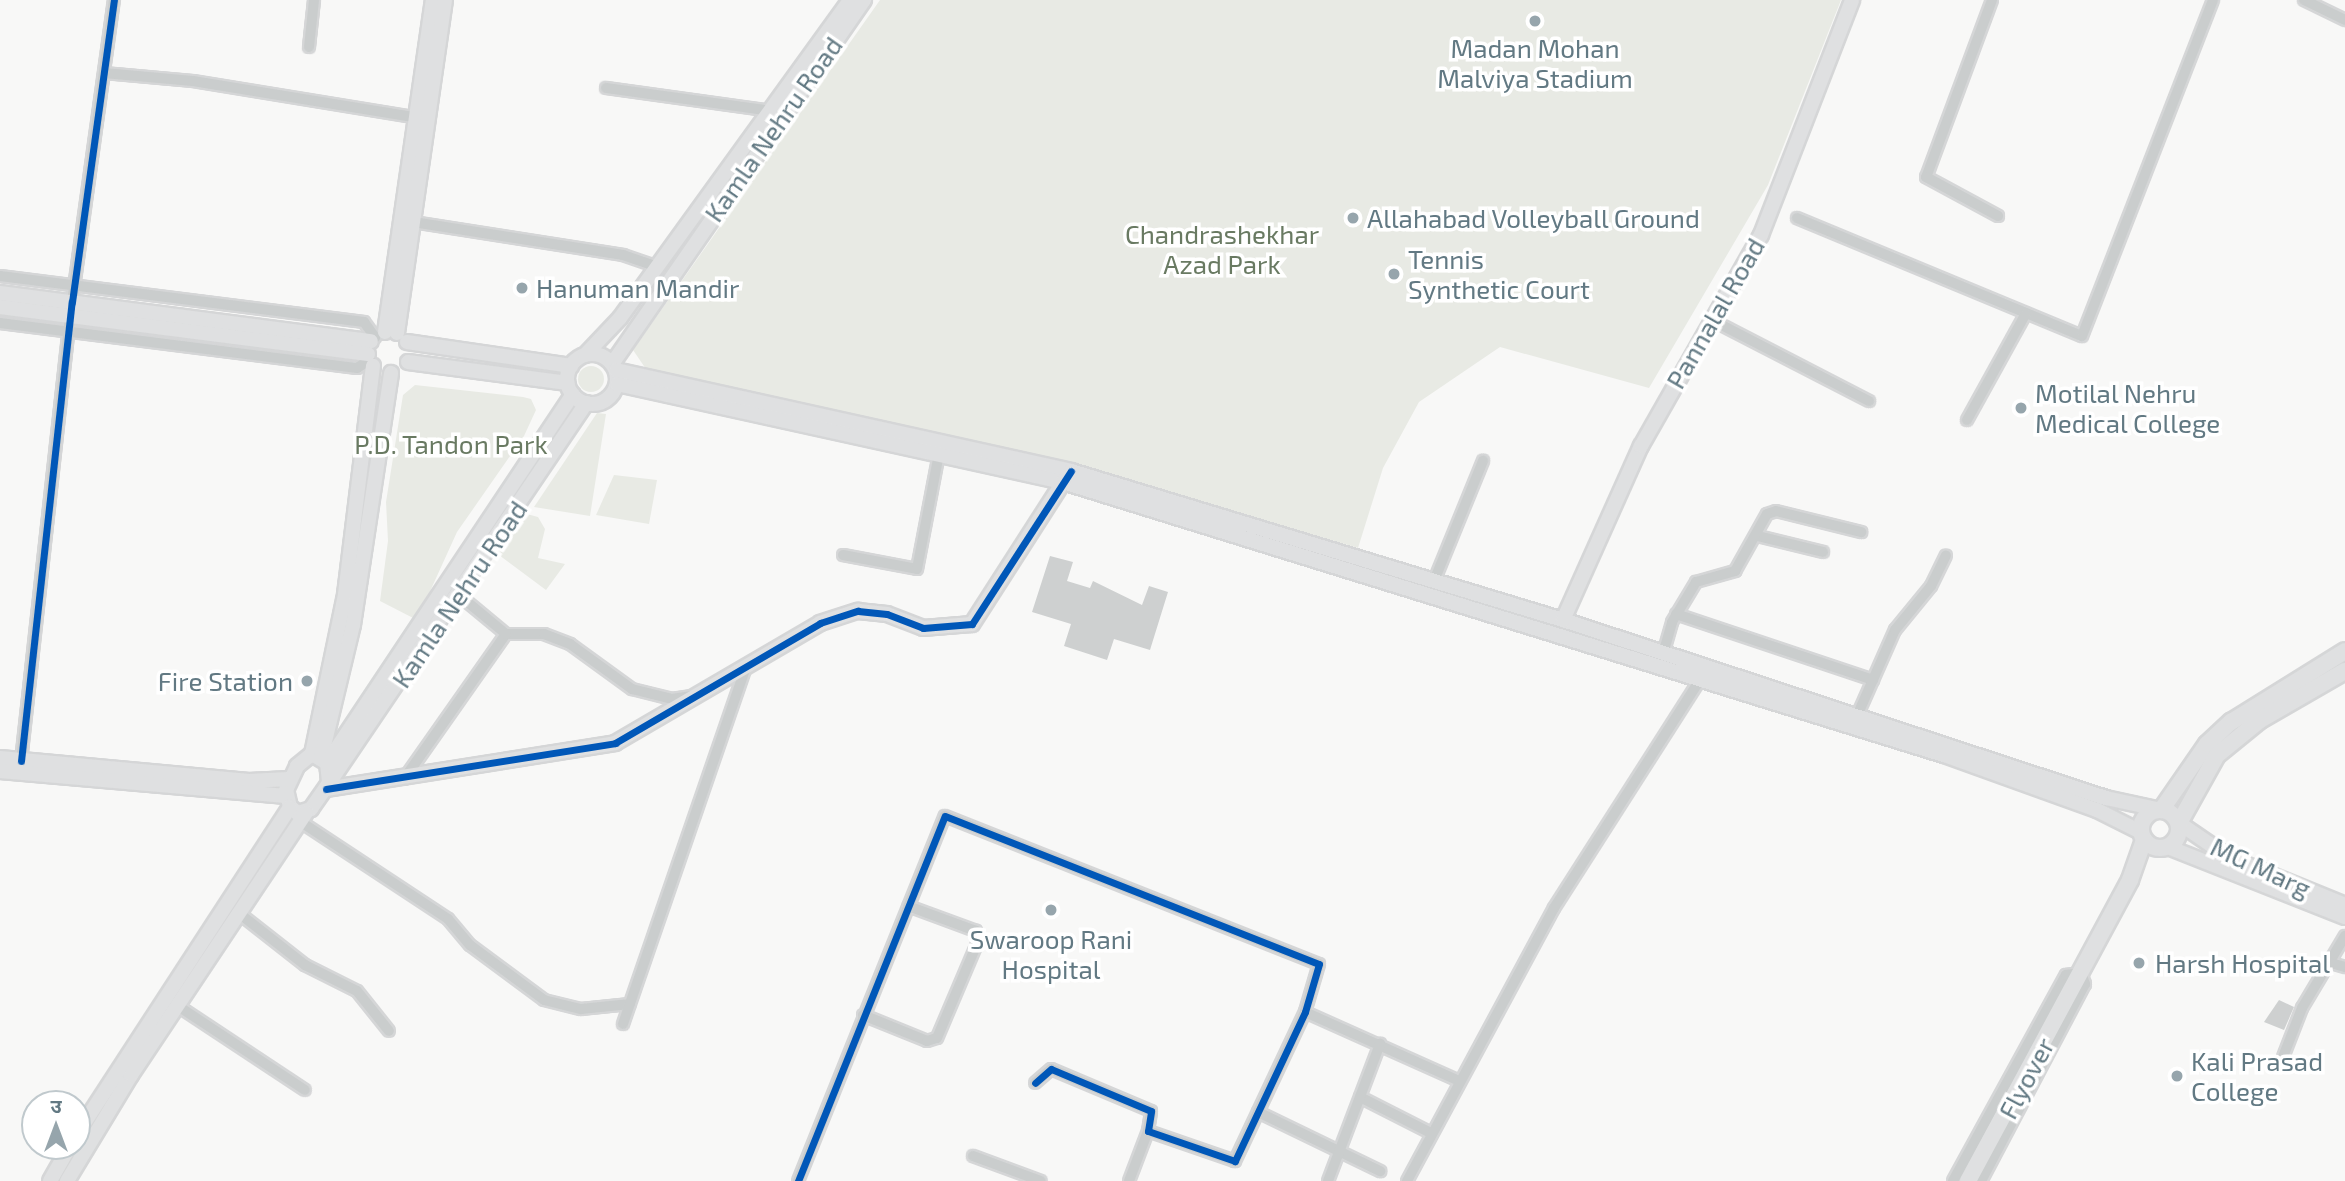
<!DOCTYPE html>
<meta charset="utf-8">
<style>
body{margin:0}
#map{position:relative;width:2345px;height:1181px;overflow:hidden;background:#f8f8f7;font-family:"Exo 2","Noto Sans Devanagari",sans-serif}
div>[style]{position:absolute}
.green>*{inset:0;background:#e8eae4}
.round{border-radius:50%}
.building>*{inset:0;background:#ced0d0}
.roads{filter:drop-shadow(2px 0 #d5d6d7) drop-shadow(-2px 0 #d5d6d7) drop-shadow(0 2px #d5d6d7) drop-shadow(0 -2px #d5d6d7)}
.street>*{height:10px;margin:-5px;padding:0 5px;transform-origin:5px;border-radius:5px;background:#cacdcd}
.secondary>*{height:14px;margin:-7px;padding:0 7px;transform-origin:7px;border-radius:7px;background:#dfe0e1}
.secondary>.ring{margin:-7px;padding:0;box-sizing:content-box;background:none;border:14px solid #dfe0e1;border-radius:50%}
.primary>*{height:16px;margin:-8px;padding:0 8px;transform-origin:8px;border-radius:8px;background:#dfe0e1}
.primary>.ring{margin:-8px;padding:0;box-sizing:content-box;background:none;border:16px solid #dfe0e1;border-radius:50%}
.cycleway>*{height:7px;margin:-3.5px;padding:0 3.5px;transform-origin:3.5px;border-radius:3.5px;background:#0057b8}
.dots>*{width:19px;height:19px;translate:-50% -50%;box-sizing:border-box;border:4px solid #fff;border-radius:50%}
span{translate:-50% -50%;white-space:nowrap;text-align:center;line-height:1.15;-webkit-text-stroke:7px #fff;paint-order:stroke}
.poi-label{font-size:26px;color:#627983}
.left{translate:0 -50%;text-align:left}
.right{translate:-100% -50%;text-align:right}
.street-label{font-size:26px;color:#627983}
.park-label{font-size:26px;color:#697a62}
.north{position:absolute;left:21px;top:1090px;width:70px;height:70px;box-sizing:border-box;background:#fff;border:2px solid #c0c9cd;border-radius:50%;rotate:0deg;font-size:19px;font-weight:700;line-height:28px;text-align:center;color:#627983}
.north::after{content:'';display:block;margin:auto;width:24px;height:32px;background:#96a5ac;clip-path:polygon(50% 0,100% 100%,50% 72%,0 100%)}
</style>
<div id="map">
<div class="green">
<i style="clip-path:polygon(880px 0,1841px 0,1768px 185px,1649px 388px,1500px 347px,1419px 402px,1383px 468px,1358px 548px,1060px 461px,648px 372px,633px 350px)"></i>
<i class="round" style="left:578px;top:366px;width:26px;height:26px"></i>
<i style="clip-path:polygon(415px 385px,523px 397px,531px 399px,536px 410px,524px 436px,457px 532px,417px 620px,380px 601px,388px 541px,386px 502px,403px 395px)"></i>
<i style="clip-path:polygon(597px 413px,606px 414px,590px 516px,534px 507px)"></i>
<i style="clip-path:polygon(614px 475px,657px 480px,649px 524px,596px 515px)"></i>
<i style="clip-path:polygon(523px 513px,538px 517px,545px 529px,538px 558px,565px 564px,546px 590px,495px 552px)"></i>
</div>
<div class="building">
<i style="clip-path:polygon(1050px 556px,1073px 562px,1067px 581px,1090px 588px,1093px 581px,1142px 605px,1149px 586px,1168px 592px,1150px 650px,1114px 639px,1107px 660px,1064px 646px,1071px 624px,1032px 612px)"></i>
<i style="clip-path:polygon(2279px 1000px,2294px 1007px,2284px 1030px,2264px 1022px)"></i>
</div>
<div class="roads">
<div class="street">
<i style="left:1992px;top:0;width:189px;rotate:110.4deg"></i>
<i style="left:1926px;top:177px;width:82px;rotate:28.4deg"></i>
<i style="left:2304px;top:0;width:46px;rotate:26deg"></i>
<i style="left:309px;top:47px;width:47px;rotate:-83.9deg"></i>
<i style="left:104px;top:73px;width:89px;rotate:5.1deg"></i>
<i style="left:193px;top:81px;width:223px;rotate:9.3deg"></i>
<i style="left:606px;top:88px;width:168px;rotate:7.9deg"></i>
<i style="left:1797px;top:218px;width:308px;rotate:22.5deg"></i>
<i style="left:2082px;top:336px;width:361px;rotate:-68.7deg"></i>
<i style="left:413px;top:222px;width:213px;rotate:8.9deg"></i>
<i style="left:623px;top:255px;width:37px;rotate:19deg"></i>
<i style="left:0;top:276px;width:367px;rotate:7.2deg"></i>
<i style="left:364px;top:322px;width:19px;rotate:54deg"></i>
<i style="left:1710px;top:319px;width:179px;rotate:27.3deg"></i>
<i style="left:0;top:323px;width:360px;rotate:7.2deg"></i>
<i style="left:357px;top:368px;width:15px;rotate:-32deg"></i>
<i style="left:1967px;top:420px;width:122px;rotate:-61.1deg"></i>
<i style="left:1758px;top:536px;width:67px;rotate:13.8deg"></i>
<i style="left:843px;top:555px;width:75px;rotate:10.7deg"></i>
<i style="left:917px;top:569px;width:123px;rotate:-79.2deg"></i>
<i style="left:1434px;top:581px;width:130px;rotate:-67.8deg"></i>
<i style="left:1676px;top:614px;width:208px;rotate:18.5deg"></i>
<i style="left:506px;top:634px;width:38px"></i>
<i style="left:544px;top:634px;width:28px;rotate:21deg"></i>
<i style="left:570px;top:644px;width:77px;rotate:36deg"></i>
<i style="left:632px;top:689px;width:41px;rotate:14deg"></i>
<i style="left:672px;top:699px;width:20px;rotate:-9deg"></i>
<i style="left:1663px;top:654px;width:33px;rotate:-74deg"></i>
<i style="left:1672px;top:622px;width:47px;rotate:-59deg"></i>
<i style="left:1696px;top:582px;width:41px;rotate:-15.8deg"></i>
<i style="left:1735px;top:571px;width:65px;rotate:-60.7deg"></i>
<i style="left:1767px;top:514px;width:9px;rotate:-18deg"></i>
<i style="left:1776px;top:511px;width:88px;rotate:13.9deg"></i>
<i style="left:1857px;top:716px;width:94px;rotate:-66.2deg"></i>
<i style="left:1895px;top:630px;width:57px;rotate:-50.7deg"></i>
<i style="left:1931px;top:586px;width:34px;rotate:-64deg"></i>
<i style="left:21px;top:761px;width:462px;rotate:-83.7deg"></i>
<i style="left:72px;top:302px;width:305px;rotate:-82.1deg"></i>
<i style="left:404px;top:779px;width:177px;rotate:-54.9deg"></i>
<i style="left:506px;top:634px;width:61px;rotate:-140.3deg"></i>
<i style="left:301px;top:822px;width:176px;rotate:33.4deg"></i>
<i style="left:448px;top:919px;width:34px;rotate:50deg"></i>
<i style="left:470px;top:945px;width:92px;rotate:36.6deg"></i>
<i style="left:544px;top:1000px;width:38px;rotate:14deg"></i>
<i style="left:581px;top:1009px;width:49px;rotate:-5.8deg"></i>
<i style="left:240px;top:914px;width:83px;rotate:38.1deg"></i>
<i style="left:305px;top:965px;width:58px;rotate:26.6deg"></i>
<i style="left:357px;top:991px;width:51px;rotate:51.3deg"></i>
<i style="left:2331px;top:963px;width:15px;rotate:16deg"></i>
<i style="left:178px;top:1006px;width:152px;rotate:33.5deg"></i>
<i style="left:1305px;top:1012px;width:169px;rotate:24.1deg"></i>
<i style="left:863px;top:1015px;width:69px;rotate:22.1deg"></i>
<i style="left:927px;top:1041px;width:10px;rotate:-17deg"></i>
<i style="left:937px;top:1038px;width:108px;rotate:-67deg"></i>
<i style="left:979px;top:939px;width:9px;rotate:-111deg"></i>
<i style="left:976px;top:931px;width:72px;rotate:-159.8deg"></i>
<i style="left:623px;top:1024px;width:375px;rotate:-71deg"></i>
<i style="left:2283px;top:1057px;width:53px;rotate:-68.8deg"></i>
<i style="left:2302px;top:1008px;width:84px;rotate:-59.2deg"></i>
<i style="left:1360px;top:1097px;width:80px;rotate:26.9deg"></i>
<i style="left:1258px;top:1112px;width:136px;rotate:25.8deg"></i>
<i style="left:973px;top:1156px;width:72px;rotate:20.2deg"></i>
<i style="left:798px;top:1181px;width:393px;rotate:-68.1deg"></i>
<i style="left:945px;top:816px;width:402px;rotate:21.6deg"></i>
<i style="left:1319px;top:964px;width:50px;rotate:106.3deg"></i>
<i style="left:1305px;top:1012px;width:165px;rotate:115.2deg"></i>
<i style="left:1235px;top:1161px;width:92px;rotate:-161deg"></i>
<i style="left:1148px;top:1131px;width:20px;rotate:-81deg"></i>
<i style="left:1151px;top:1111px;width:108px;rotate:-157.2deg"></i>
<i style="left:1051px;top:1069px;width:21px;rotate:139deg"></i>
<i style="left:1129px;top:1181px;width:53px;rotate:-69.2deg"></i>
<i style="left:1328px;top:1181px;width:147px;rotate:-69.2deg"></i>
<i style="left:1407px;top:1181px;width:310px;rotate:-61.7deg"></i>
<i style="left:1554px;top:908px;width:279px;rotate:-57.4deg"></i>
<i style="left:1953px;top:1181px;width:235px;rotate:-61.3deg"></i>
<i style="left:2066px;top:975px;width:15px;rotate:-8deg"></i>
<i style="left:2081px;top:973px;width:12px;rotate:70deg"></i>
<i style="left:2085px;top:984px;width:223px;rotate:117.8deg"></i>
</div>
<div class="secondary">
<i style="left:0;top:293px;width:374px;rotate:7.4deg"></i>
<i style="left:0;top:307px;width:371px;rotate:7.3deg"></i>
<i style="left:385px;top:332px;width:335px;rotate:-81.8deg"></i>
<i style="left:397px;top:333px;width:336px;rotate:-81.8deg"></i>
<i style="left:407px;top:342px;width:166px;rotate:8.3deg"></i>
<i class="ring" style="left:567px;top:354px;width:36px;height:36px"></i>
<i style="left:585px;top:355px;width:51px;rotate:-46.6deg"></i>
<i style="left:620px;top:318px;width:392px;rotate:-54.1deg"></i>
<i style="left:408px;top:362px;width:161px;rotate:7.5deg"></i>
<i style="left:612px;top:364px;width:443px;rotate:-55.3deg"></i>
<i style="left:616px;top:370px;width:466px;rotate:12.5deg"></i>
<i style="left:1071px;top:471px;width:514px;rotate:16.85deg"></i>
<i style="left:1563px;top:620px;width:571px;rotate:18.15deg"></i>
<i style="left:2106px;top:798px;width:52px;rotate:12.2deg"></i>
<i style="left:617px;top:384px;width:457px;rotate:12.4deg"></i>
<i style="left:1063px;top:482px;width:922px;rotate:17.22deg"></i>
<i style="left:1944px;top:755px;width:163px;rotate:19.8deg"></i>
<i style="left:2097px;top:810px;width:49px;rotate:26.6deg"></i>
<i style="left:1563px;top:620px;width:191px;rotate:-65.9deg"></i>
<i style="left:1641px;top:446px;width:243px;rotate:-60.4deg"></i>
<i style="left:1761px;top:235px;width:252px;rotate:-68.8deg"></i>
<i style="left:312px;top:754px;width:163px;rotate:-78.3deg"></i>
<i style="left:345px;top:594px;width:230px;rotate:-83deg"></i>
<i style="left:312px;top:754px;width:17px;rotate:31deg"></i>
<i style="left:327px;top:763px;width:20px;rotate:84deg"></i>
<i style="left:329px;top:783px;width:32px;rotate:125deg"></i>
<i style="left:311px;top:809px;width:14px;rotate:163deg"></i>
<i style="left:298px;top:813px;width:10px;rotate:-143deg"></i>
<i style="left:290px;top:807px;width:17px;rotate:-103deg"></i>
<i style="left:286px;top:790px;width:26px;rotate:-65deg"></i>
<i style="left:297px;top:766px;width:19px;rotate:-39deg"></i>
<i style="left:0;top:758px;width:250px;rotate:5.3deg"></i>
<i style="left:249px;top:781px;width:40px;rotate:-2.9deg"></i>
<i style="left:321px;top:758px;width:137px;rotate:-76.5deg"></i>
<i style="left:353px;top:625px;width:255px;rotate:-81.4deg"></i>
<i style="left:327px;top:763px;width:443px;rotate:-56.3deg"></i>
<i style="left:0;top:771px;width:287px;rotate:5deg"></i>
<i style="left:329px;top:783px;width:459px;rotate:-55.9deg"></i>
<i style="left:326px;top:789px;width:293px;rotate:-9deg"></i>
<i style="left:615px;top:743px;width:238px;rotate:-30.3deg"></i>
<i style="left:820px;top:623px;width:40px;rotate:-18deg"></i>
<i style="left:858px;top:611px;width:29px;rotate:6deg"></i>
<i style="left:887px;top:614px;width:39px;rotate:21deg"></i>
<i style="left:923px;top:628px;width:49px;rotate:-4.7deg"></i>
<i style="left:972px;top:624px;width:176px;rotate:-57.3deg"></i>
<i style="left:2179px;top:823px;width:62px;rotate:34.5deg"></i>
<i style="left:2230px;top:858px;width:124px;rotate:22.2deg"></i>
<i style="left:2168px;top:847px;width:190px;rotate:21.6deg"></i>
<i style="left:77px;top:1134px;width:390px;rotate:-56.9deg"></i>
<i style="left:50px;top:1181px;width:40px;rotate:-60.3deg"></i>
<i style="left:67px;top:1181px;width:124px;rotate:-58.9deg"></i>
<i style="left:131px;top:1075px;width:315px;rotate:-56.3deg"></i>
</div>
<div class="primary">
<i style="left:2162px;top:809px;width:79px;rotate:-55.3deg"></i>
<i style="left:2207px;top:744px;width:33px;rotate:-43deg"></i>
<i style="left:2231px;top:722px;width:134px;rotate:-31.9deg"></i>
<i class="ring" style="left:2141px;top:810px;width:22px;height:22px"></i>
<i style="left:2179px;top:823px;width:78px;rotate:-60.8deg"></i>
<i style="left:2217px;top:755px;width:55px;rotate:-39.1deg"></i>
<i style="left:2260px;top:720px;width:98px;rotate:-30deg"></i>
<i style="left:1968px;top:1181px;width:342px;rotate:-61.7deg"></i>
<i style="left:2130px;top:880px;width:42px;rotate:-70.7deg"></i>
</div>
</div>
<div class="cycleway">
<i style="left:21px;top:761px;width:462px;rotate:-83.7deg"></i>
<i style="left:72px;top:302px;width:305px;rotate:-82.1deg"></i>
<i style="left:326px;top:789px;width:293px;rotate:-9deg"></i>
<i style="left:615px;top:743px;width:238px;rotate:-30.3deg"></i>
<i style="left:820px;top:623px;width:40px;rotate:-18deg"></i>
<i style="left:858px;top:611px;width:29px;rotate:6deg"></i>
<i style="left:887px;top:614px;width:39px;rotate:21deg"></i>
<i style="left:923px;top:628px;width:49px;rotate:-4.7deg"></i>
<i style="left:972px;top:624px;width:182px;rotate:-57.1deg"></i>
<i style="left:798px;top:1181px;width:393px;rotate:-68.1deg"></i>
<i style="left:945px;top:816px;width:402px;rotate:21.6deg"></i>
<i style="left:1319px;top:964px;width:50px;rotate:106.3deg"></i>
<i style="left:1305px;top:1012px;width:165px;rotate:115.2deg"></i>
<i style="left:1235px;top:1161px;width:92px;rotate:-161deg"></i>
<i style="left:1148px;top:1131px;width:20px;rotate:-81deg"></i>
<i style="left:1151px;top:1111px;width:108px;rotate:-157.2deg"></i>
<i style="left:1051px;top:1069px;width:21px;rotate:139deg"></i>
</div>
<div class="dots">
<i style="left:1535px;top:21px;background:#96a5ac"></i>
<i style="left:1353px;top:218px;background:#96a5ac"></i>
<i style="left:1394px;top:274px;background:#96a5ac"></i>
<i style="left:522px;top:288px;background:#96a5ac"></i>
<i style="left:2021px;top:408px;background:#96a5ac"></i>
<i style="left:307px;top:681px;background:#96a5ac"></i>
<i style="left:1051px;top:910px;background:#96a5ac"></i>
<i style="left:2139px;top:963px;background:#96a5ac"></i>
<i style="left:2177px;top:1076px;background:#96a5ac"></i>
</div>
<div class="poi-label">
<span style="left:1535px;top:63px">Madan Mohan<br>Malviya Stadium</span>
<span class="left" style="left:1367px;top:218px">Allahabad Volleyball Ground</span>
<span class="left" style="left:1408px;top:274px">Tennis<br>Synthetic Court</span>
<span class="left" style="left:536px;top:288px">Hanuman Mandir</span>
<span class="left" style="left:2035px;top:408px">Motilal Nehru<br>Medical College</span>
<span class="right" style="left:293px;top:681px">Fire Station</span>
<span style="left:1051px;top:954px">Swaroop Rani<br>Hospital</span>
<span class="left" style="left:2155px;top:963px">Harsh Hospital</span>
<span class="left" style="left:2191px;top:1076px">Kali Prasad<br>College</span>
</div>
<div class="street-label">
<span style="left:773px;top:129px;rotate:-55deg">Kamla Nehru Road</span>
<span style="left:1715px;top:313px;rotate:-60deg">Pannalal Road</span>
<span style="left:459px;top:594px;rotate:-56deg">Kamla Nehru Road</span>
<span style="left:2261px;top:867px;rotate:25deg">MG Marg</span>
<span style="left:2026px;top:1078px;rotate:-62deg">Flyover</span>
</div>
<div class="park-label">
<span style="left:1222px;top:249px">Chandrashekhar<br>Azad Park</span>
<span style="left:451px;top:444px">P.D. Tandon Park</span>
</div>
<div class="north">उ</div>
</div>
